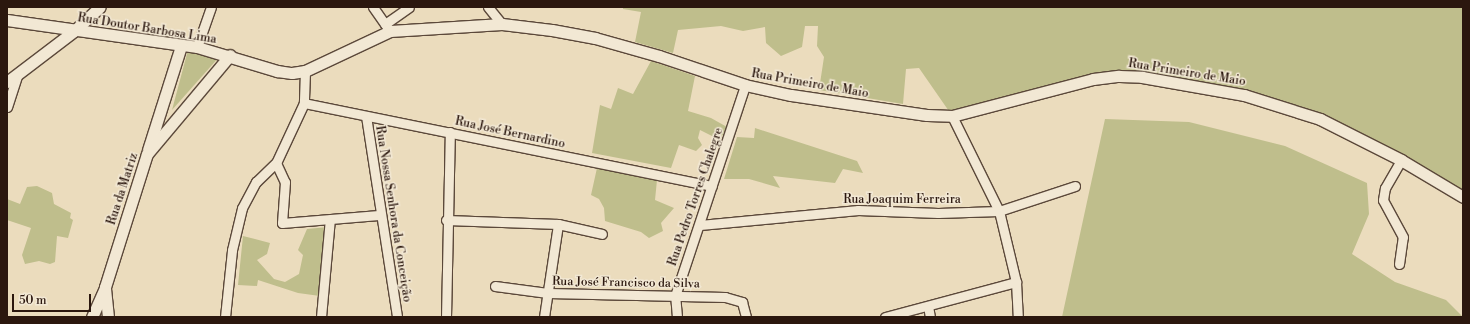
<!DOCTYPE html>
<meta charset="utf-8">
<style>
body{margin:0}
#map{position:relative;width:1470px;height:324px;overflow:hidden;background:#ebdcbd;font-family:"Libre Bodoni",serif}
div>[style]{position:absolute}
.green>*{inset:0;background:#bfbe8c}
.roads{filter:drop-shadow(1px 0 #5b483a) drop-shadow(-1px 0 #5b483a) drop-shadow(0 1px #5b483a) drop-shadow(0 -1px #5b483a)}
.minor>*{height:9px;margin:-4.5px;padding:0 4.5px;transform-origin:4.5px;border-radius:4.5px;background:#f2e8d4}
.tertiary>*{height:11px;margin:-5.5px;padding:0 5.5px;transform-origin:5.5px;border-radius:5.5px;background:#f2e8d4}
span{translate:-50% -50%;white-space:nowrap;text-align:center;line-height:1.15;-webkit-text-stroke:3px #f2e8d4;paint-order:stroke}
.street-label{font-size:12px;color:#2b170e}
.frame{position:absolute;inset:0;border:8px solid #2b170e;pointer-events:none}
.scale{position:absolute;left:12px;top:294px;width:79px;height:18px;box-sizing:border-box;border:2px solid #2b170e;border-top:0;padding-left:5px;font-size:12px;line-height:14px;white-space:nowrap;color:#2b170e;-webkit-text-stroke:3px #f2e8d4;paint-order:stroke}
</style>
<div id="map">
<div class="green">
<i style="clip-path:polygon(623px 7px,1463px 7px,1463px 193px,1349px 128px,1235px 92px,1125px 73px,953px 117px,919px 68px,906px 69px,903px 104px,819px 90px,824px 57px,817px 46px,818px 26px,805px 26px,802px 47px,781px 56px,766px 43px,765px 27px,743px 31px,721px 26px,678px 30px,673px 53px,635px 42px,641px 12px,623px 9px)"></i>
<i style="clip-path:polygon(188px 50px,220px 56px,172px 110px)"></i>
<i style="clip-path:polygon(651px 61px,695px 76px,688px 111px,711px 118px,727px 127px,720px 140px,700px 130px,698px 138px,702px 145px,696px 151px,679px 145px,671px 168px,592px 153px,600px 105px,611px 109px,618px 88px,633px 94px)"></i>
<i style="clip-path:polygon(1105px 119px,1189px 122px,1285px 146px,1367px 183px,1369px 214px,1352px 254px,1395px 282px,1446px 300px,1463px 317px,1062px 317px)"></i>
<i style="clip-path:polygon(755px 128px,857px 161px,863px 173px,843px 169px,835px 183px,773px 176px,780px 188px,749px 179px,724px 179px,737px 137px,754px 138px)"></i>
<i style="clip-path:polygon(597px 168px,657px 180px,655px 200px,674px 208px,661px 223px,663px 231px,649px 238px,641px 232px,605px 221px,604px 208px,599px 199px,591px 195px)"></i>
<i style="clip-path:polygon(37px 186px,52px 193px,54px 204px,71px 213px,70px 218px,73px 220px,68px 238px,57px 236px,55px 262px,50px 264px,39px 261px,25px 264px,22px 255px,31px 228px,7px 220px,7px 199px,20px 204px,27px 187px)"></i>
<i style="clip-path:polygon(328px 227px,320px 296px,298px 293px,258px 280px,257px 286px,238px 285px,243px 236px,270px 243px,267px 254px,257px 260px,274px 279px,285px 282px,299px 274px,303px 255px,298px 250px,307px 229px)"></i>
</div>
<div class="roads">
<div class="minor">
<i style="left:373px;top:7px;width:29px;rotate:55deg"></i>
<i style="left:488px;top:7px;width:22px;rotate:51deg"></i>
<i style="left:385px;top:24px;width:29px;rotate:-35deg"></i>
<i style="left:197px;top:47px;width:42px;rotate:-70.7deg"></i>
<i style="left:305px;top:71px;width:32px;rotate:92deg"></i>
<i style="left:304px;top:103px;width:66px;rotate:115deg"></i>
<i style="left:276px;top:163px;width:21px;rotate:65deg"></i>
<i style="left:285px;top:182px;width:41px;rotate:94.2deg"></i>
<i style="left:282px;top:223px;width:97px;rotate:-4.7deg"></i>
<i style="left:304px;top:103px;width:416px;rotate:11.5deg"></i>
<i style="left:7px;top:107px;width:35px;rotate:-72deg"></i>
<i style="left:366px;top:116px;width:203px;rotate:81.2deg"></i>
<i style="left:952px;top:116px;width:106px;rotate:63.7deg"></i>
<i style="left:999px;top:211px;width:73px;rotate:76.5deg"></i>
<i style="left:1016px;top:282px;width:35px;rotate:87deg"></i>
<i style="left:446px;top:220px;width:112px;rotate:2deg"></i>
<i style="left:558px;top:224px;width:45px;rotate:12.8deg"></i>
<i style="left:700px;top:225px;width:159px;rotate:-5.4deg"></i>
<i style="left:858px;top:210px;width:80px;rotate:2.1deg"></i>
<i style="left:938px;top:213px;width:61px;rotate:-1.9deg"></i>
<i style="left:999px;top:211px;width:80px;rotate:-18.2deg"></i>
<i style="left:1399px;top:264px;width:27px;rotate:-82deg"></i>
<i style="left:1403px;top:237px;width:42px;rotate:-118.4deg"></i>
<i style="left:1383px;top:200px;width:12px;rotate:-81deg"></i>
<i style="left:1385px;top:188px;width:32px;rotate:-60deg"></i>
<i style="left:495px;top:286px;width:53px;rotate:7.5deg"></i>
<i style="left:548px;top:293px;width:177px;rotate:1.3deg"></i>
<i style="left:725px;top:297px;width:18px;rotate:16deg"></i>
<i style="left:742px;top:302px;width:16px;rotate:75deg"></i>
<i style="left:928px;top:306px;width:11px;rotate:80deg"></i>
<i style="left:225px;top:317px;width:67px;rotate:-84deg"></i>
<i style="left:232px;top:250px;width:43px;rotate:-76.6deg"></i>
<i style="left:242px;top:208px;width:30px;rotate:-62deg"></i>
<i style="left:256px;top:182px;width:28px;rotate:-44deg"></i>
<i style="left:321px;top:317px;width:98px;rotate:-84.8deg"></i>
<i style="left:446px;top:317px;width:185px;rotate:-88.8deg"></i>
<i style="left:544px;top:317px;width:94px;rotate:-81.4deg"></i>
<i style="left:677px;top:317px;width:21px;rotate:-95deg"></i>
<i style="left:675px;top:296px;width:222px;rotate:-71.6deg"></i>
<i style="left:885px;top:317px;width:136px;rotate:-15deg"></i>
</div>
<div class="tertiary">
<i style="left:7px;top:20px;width:192px;rotate:8.1deg"></i>
<i style="left:197px;top:47px;width:84px;rotate:16.7deg"></i>
<i style="left:277px;top:71px;width:15px;rotate:8deg"></i>
<i style="left:292px;top:73px;width:13px;rotate:-9deg"></i>
<i style="left:305px;top:71px;width:94px;rotate:-25.2deg"></i>
<i style="left:390px;top:31px;width:112px;rotate:-3.6deg"></i>
<i style="left:502px;top:24px;width:50px;rotate:6.8deg"></i>
<i style="left:552px;top:30px;width:44px;rotate:10.5deg"></i>
<i style="left:595px;top:38px;width:66px;rotate:15.7deg"></i>
<i style="left:659px;top:56px;width:91px;rotate:18.6deg"></i>
<i style="left:745px;top:85px;width:47px;rotate:12.3deg"></i>
<i style="left:791px;top:95px;width:137px;rotate:8.4deg"></i>
<i style="left:927px;top:115px;width:25px;rotate:2deg"></i>
<i style="left:952px;top:116px;width:146px;rotate:-14.7deg"></i>
<i style="left:1093px;top:79px;width:26px;rotate:-7deg"></i>
<i style="left:1119px;top:76px;width:23px;rotate:2deg"></i>
<i style="left:1142px;top:77px;width:104px;rotate:10deg"></i>
<i style="left:1244px;top:95px;width:80px;rotate:17.5deg"></i>
<i style="left:1320px;top:119px;width:91px;rotate:26.8deg"></i>
<i style="left:1401px;top:160px;width:72px;rotate:30.8deg"></i>
<i style="left:7px;top:82px;width:84px;rotate:-37.3deg"></i>
<i style="left:74px;top:31px;width:35px;rotate:-43deg"></i>
<i style="left:148px;top:150px;width:109px;rotate:-72.4deg"></i>
<i style="left:92px;top:317px;width:32px;rotate:-66deg"></i>
<i style="left:108px;top:317px;width:30px;rotate:-96deg"></i>
<i style="left:105px;top:287px;width:139px;rotate:-72.5deg"></i>
<i style="left:147px;top:154px;width:129px;rotate:-50deg"></i>
</div>
</div>
<div class="street-label">
<span style="left:147px;top:29px;rotate:9deg">Rua Doutor Barbosa Lima</span>
<span style="left:1187px;top:73px;rotate:9deg">Rua Primeiro de Maio</span>
<span style="left:810px;top:84px;rotate:10deg">Rua Primeiro de Maio</span>
<span style="left:510px;top:133px;rotate:12deg">Rua José Bernardino</span>
<span style="left:123px;top:189px;rotate:-72deg">Rua da Matriz</span>
<span style="left:696px;top:197px;rotate:-71deg">Rua Pedro Torres Chalegre</span>
<span style="left:902px;top:200px">Rua Joaquim Ferreira</span>
<span style="left:393px;top:214px;rotate:81deg">Rua Nossa Senhora da Conceição</span>
<span style="left:626px;top:283px;rotate:1deg">Rua José Francisco da Silva</span>
</div>
<div class="frame"></div>
<div class="scale">50 m</div>
</div>
